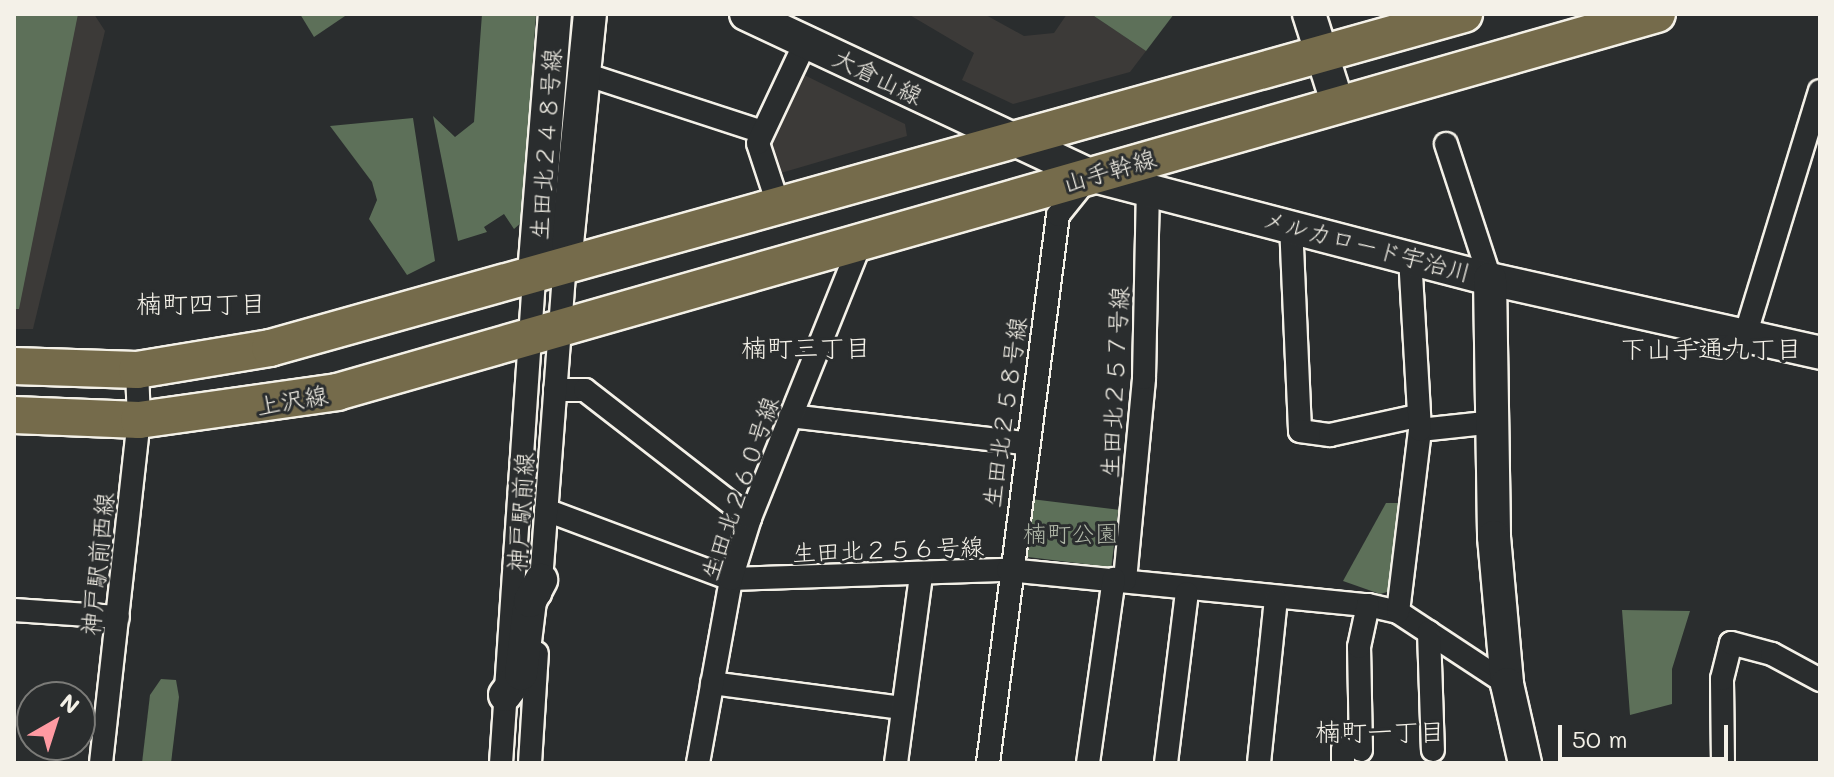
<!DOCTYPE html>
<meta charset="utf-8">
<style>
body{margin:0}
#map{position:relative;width:1834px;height:777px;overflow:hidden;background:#2a2d2e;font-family:Mali,"Klee One",sans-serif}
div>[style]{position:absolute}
.built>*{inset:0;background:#3c3a38}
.green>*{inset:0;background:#5d7059;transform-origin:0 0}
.roads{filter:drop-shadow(2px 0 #f4f1e8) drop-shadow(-2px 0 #f4f1e8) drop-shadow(0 2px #f4f1e8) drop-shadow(0 -2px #f4f1e8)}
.street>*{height:22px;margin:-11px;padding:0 11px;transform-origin:11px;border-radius:11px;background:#2a2d2e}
.secondary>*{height:32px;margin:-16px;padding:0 16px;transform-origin:16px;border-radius:16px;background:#2a2d2e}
.primary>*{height:36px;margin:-18px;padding:0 18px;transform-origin:18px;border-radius:18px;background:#756b4b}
span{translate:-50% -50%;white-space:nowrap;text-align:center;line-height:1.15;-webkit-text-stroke:6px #2a2d2e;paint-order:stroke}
.street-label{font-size:24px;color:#f4f1e8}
.park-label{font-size:24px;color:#b0b7a8}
.neighbourhood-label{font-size:26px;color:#f4f1e8}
.frame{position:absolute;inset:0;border:16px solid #f4f1e8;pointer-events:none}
.north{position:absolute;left:16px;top:681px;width:80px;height:80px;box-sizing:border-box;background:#2a2d2e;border:2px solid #7b7b78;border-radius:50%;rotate:39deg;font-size:22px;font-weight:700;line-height:32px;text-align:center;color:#f4f1e8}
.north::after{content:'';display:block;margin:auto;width:28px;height:36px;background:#ff9aa2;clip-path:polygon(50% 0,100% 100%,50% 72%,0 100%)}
.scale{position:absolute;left:1558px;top:725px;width:170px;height:36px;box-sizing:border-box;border:4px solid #f4f1e8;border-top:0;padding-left:10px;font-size:24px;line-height:28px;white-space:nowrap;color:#f4f1e8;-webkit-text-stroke:6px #2a2d2e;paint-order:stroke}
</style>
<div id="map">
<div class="built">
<i style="clip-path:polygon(14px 14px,94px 14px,105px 31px,33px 329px,14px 329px)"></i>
<i style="clip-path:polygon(908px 14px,984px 14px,1024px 36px,1054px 33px,1067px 14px,1091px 14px,1146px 51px,1130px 72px,1013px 104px,962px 80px,974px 53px)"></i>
<i style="clip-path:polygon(800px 73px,905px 124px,907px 136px,774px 175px,765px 146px)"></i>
</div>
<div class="green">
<i style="clip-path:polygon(14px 14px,78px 14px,19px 309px,14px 309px)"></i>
<i style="clip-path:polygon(300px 14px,348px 14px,314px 37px)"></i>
<i style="clip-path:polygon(482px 14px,536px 14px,522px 222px,514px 229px,504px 214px,484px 227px,487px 232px,458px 241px,433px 116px,455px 137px,474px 122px)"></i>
<i style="clip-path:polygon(1091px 14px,1174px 14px,1146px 51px)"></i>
<i style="clip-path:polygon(413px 118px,435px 261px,407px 275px,369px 219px,377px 200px,372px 182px,330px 126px)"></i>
<i style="left:1031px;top:499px;width:88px;height:58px;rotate:7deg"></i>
<i style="clip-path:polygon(1386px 503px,1404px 503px,1394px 590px,1380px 594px,1343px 581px)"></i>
<i style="clip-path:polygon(1622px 610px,1690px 611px,1672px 669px,1672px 704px,1630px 715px)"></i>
<i style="clip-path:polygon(161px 679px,176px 680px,179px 697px,171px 763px,142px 763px,150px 695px)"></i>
</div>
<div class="roads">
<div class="street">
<i style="left:588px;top:75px;width:183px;rotate:18.1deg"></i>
<i style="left:1446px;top:144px;width:142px;rotate:71.9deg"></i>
<i style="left:778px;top:204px;width:64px;rotate:-108.2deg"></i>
<i style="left:758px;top:143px;width:113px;rotate:-64.8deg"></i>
<i style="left:1291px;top:224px;width:207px;rotate:87.5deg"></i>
<i style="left:1300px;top:431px;width:30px;rotate:8deg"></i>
<i style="left:1330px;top:435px;width:89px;rotate:-12.3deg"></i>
<i style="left:1745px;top:336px;width:256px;rotate:-73deg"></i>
<i style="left:555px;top:390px;width:30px"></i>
<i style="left:585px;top:390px;width:209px;rotate:37.8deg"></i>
<i style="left:790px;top:416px;width:237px;rotate:6.6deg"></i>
<i style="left:1420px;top:430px;width:75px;rotate:-6.1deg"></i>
<i style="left:546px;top:510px;width:197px;rotate:20.5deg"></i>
<i style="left:731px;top:579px;width:277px;rotate:-1.9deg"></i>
<i style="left:1008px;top:570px;width:362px;rotate:5.6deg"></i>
<i style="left:1368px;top:605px;width:31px;rotate:13deg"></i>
<i style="left:1398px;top:612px;width:131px;rotate:33.4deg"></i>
<i style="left:1125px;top:580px;width:203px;rotate:-84.6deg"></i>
<i style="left:1144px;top:378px;width:192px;rotate:-88.8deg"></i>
<i style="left:540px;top:594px;width:331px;rotate:-85.7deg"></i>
<i style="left:14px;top:610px;width:104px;rotate:3.9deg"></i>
<i style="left:1398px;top:612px;width:183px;rotate:-83.1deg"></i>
<i style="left:1420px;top:430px;width:174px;rotate:-93.3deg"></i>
<i style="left:1429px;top:632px;width:118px;rotate:88.1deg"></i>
<i style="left:712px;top:683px;width:192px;rotate:7.5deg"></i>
<i style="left:1361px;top:750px;width:103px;rotate:-91.1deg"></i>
<i style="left:1359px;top:647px;width:43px;rotate:-77.9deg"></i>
<i style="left:101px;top:763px;width:345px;rotate:-83.7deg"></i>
<i style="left:139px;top:420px;width:50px;rotate:-92.3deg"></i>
<i style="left:501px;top:763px;width:490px;rotate:-86.1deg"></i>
<i style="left:530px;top:763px;width:110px;rotate:-86.4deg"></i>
<i style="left:698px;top:763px;width:187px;rotate:-79.8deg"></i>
<i style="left:731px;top:579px;width:64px;rotate:-72.7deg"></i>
<i style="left:750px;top:518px;width:300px;rotate:-68.1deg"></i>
<i style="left:896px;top:763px;width:189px;rotate:-82.4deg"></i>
<i style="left:988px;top:763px;width:552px;rotate:-82.72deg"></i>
<i style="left:1058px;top:215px;width:46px;rotate:-51.1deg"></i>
<i style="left:1088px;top:763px;width:186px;rotate:-82deg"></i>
<i style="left:1166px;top:763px;width:171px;rotate:-83deg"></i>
<i style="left:1259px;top:763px;width:165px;rotate:-84.1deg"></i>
<i style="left:1343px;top:763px;width:14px;rotate:-90deg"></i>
<i style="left:1723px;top:763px;width:84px;rotate:-90.7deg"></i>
<i style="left:1722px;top:679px;width:37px;rotate:-76deg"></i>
<i style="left:1731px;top:643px;width:42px;rotate:15deg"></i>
<i style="left:1772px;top:654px;width:55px;rotate:28.4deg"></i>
</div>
<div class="secondary">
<i style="left:746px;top:14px;width:380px;rotate:25.1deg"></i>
<i style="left:1090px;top:175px;width:413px;rotate:14.6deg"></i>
<i style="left:1490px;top:279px;width:338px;rotate:12.6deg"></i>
<i style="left:1309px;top:14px;width:96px;rotate:72.3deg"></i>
<i style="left:565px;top:264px;width:251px;rotate:-84.3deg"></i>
<i style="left:534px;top:274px;width:261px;rotate:-85.4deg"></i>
<i style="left:1490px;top:279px;width:258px;rotate:89.1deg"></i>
<i style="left:1494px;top:537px;width:148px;rotate:84.9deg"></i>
<i style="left:1507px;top:684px;width:81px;rotate:77.2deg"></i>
<i style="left:505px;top:695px;width:26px;rotate:-53deg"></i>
<i style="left:521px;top:674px;width:74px;rotate:-83deg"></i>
<i style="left:530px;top:601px;width:24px;rotate:-62deg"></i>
</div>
<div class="primary">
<i style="left:14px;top:366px;width:123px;rotate:1.9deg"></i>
<i style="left:137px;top:370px;width:135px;rotate:-9.4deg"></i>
<i style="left:270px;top:348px;width:1240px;rotate:-15.63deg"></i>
<i style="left:14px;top:415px;width:125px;rotate:2.3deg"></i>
<i style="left:139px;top:420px;width:200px;rotate:-8deg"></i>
<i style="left:337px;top:392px;width:1373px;rotate:-15.98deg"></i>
</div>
</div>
<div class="street-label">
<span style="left:878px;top:76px;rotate:26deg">大倉山線</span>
<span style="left:545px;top:144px;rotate:-86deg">生田北２４８号線</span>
<span style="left:1109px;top:170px;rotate:-16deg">山手幹線</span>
<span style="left:1367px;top:245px;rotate:15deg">メルカロード宇治川</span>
<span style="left:1114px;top:382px;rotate:-87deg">生田北２５７号線</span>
<span style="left:292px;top:400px;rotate:-10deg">上沢線</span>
<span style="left:1004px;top:412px;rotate:-82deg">生田北２５８号線</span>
<span style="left:739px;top:488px;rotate:-71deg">生田北２６０号線</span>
<span style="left:520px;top:512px;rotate:-86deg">神戸駅前線</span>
<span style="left:888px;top:549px;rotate:-2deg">生田北２５６号線</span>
<span style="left:97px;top:564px;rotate:-84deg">神戸駅前西線</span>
</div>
<div class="park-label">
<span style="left:1071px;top:533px">楠町公園</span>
</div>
<div class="neighbourhood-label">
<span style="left:201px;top:304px">楠町四丁目</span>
<span style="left:806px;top:348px">楠町三丁目</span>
<span style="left:1711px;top:349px">下山手通九丁目</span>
<span style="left:1380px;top:732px">楠町一丁目</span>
</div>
<div class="frame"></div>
<div class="north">N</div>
<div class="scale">50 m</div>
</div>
